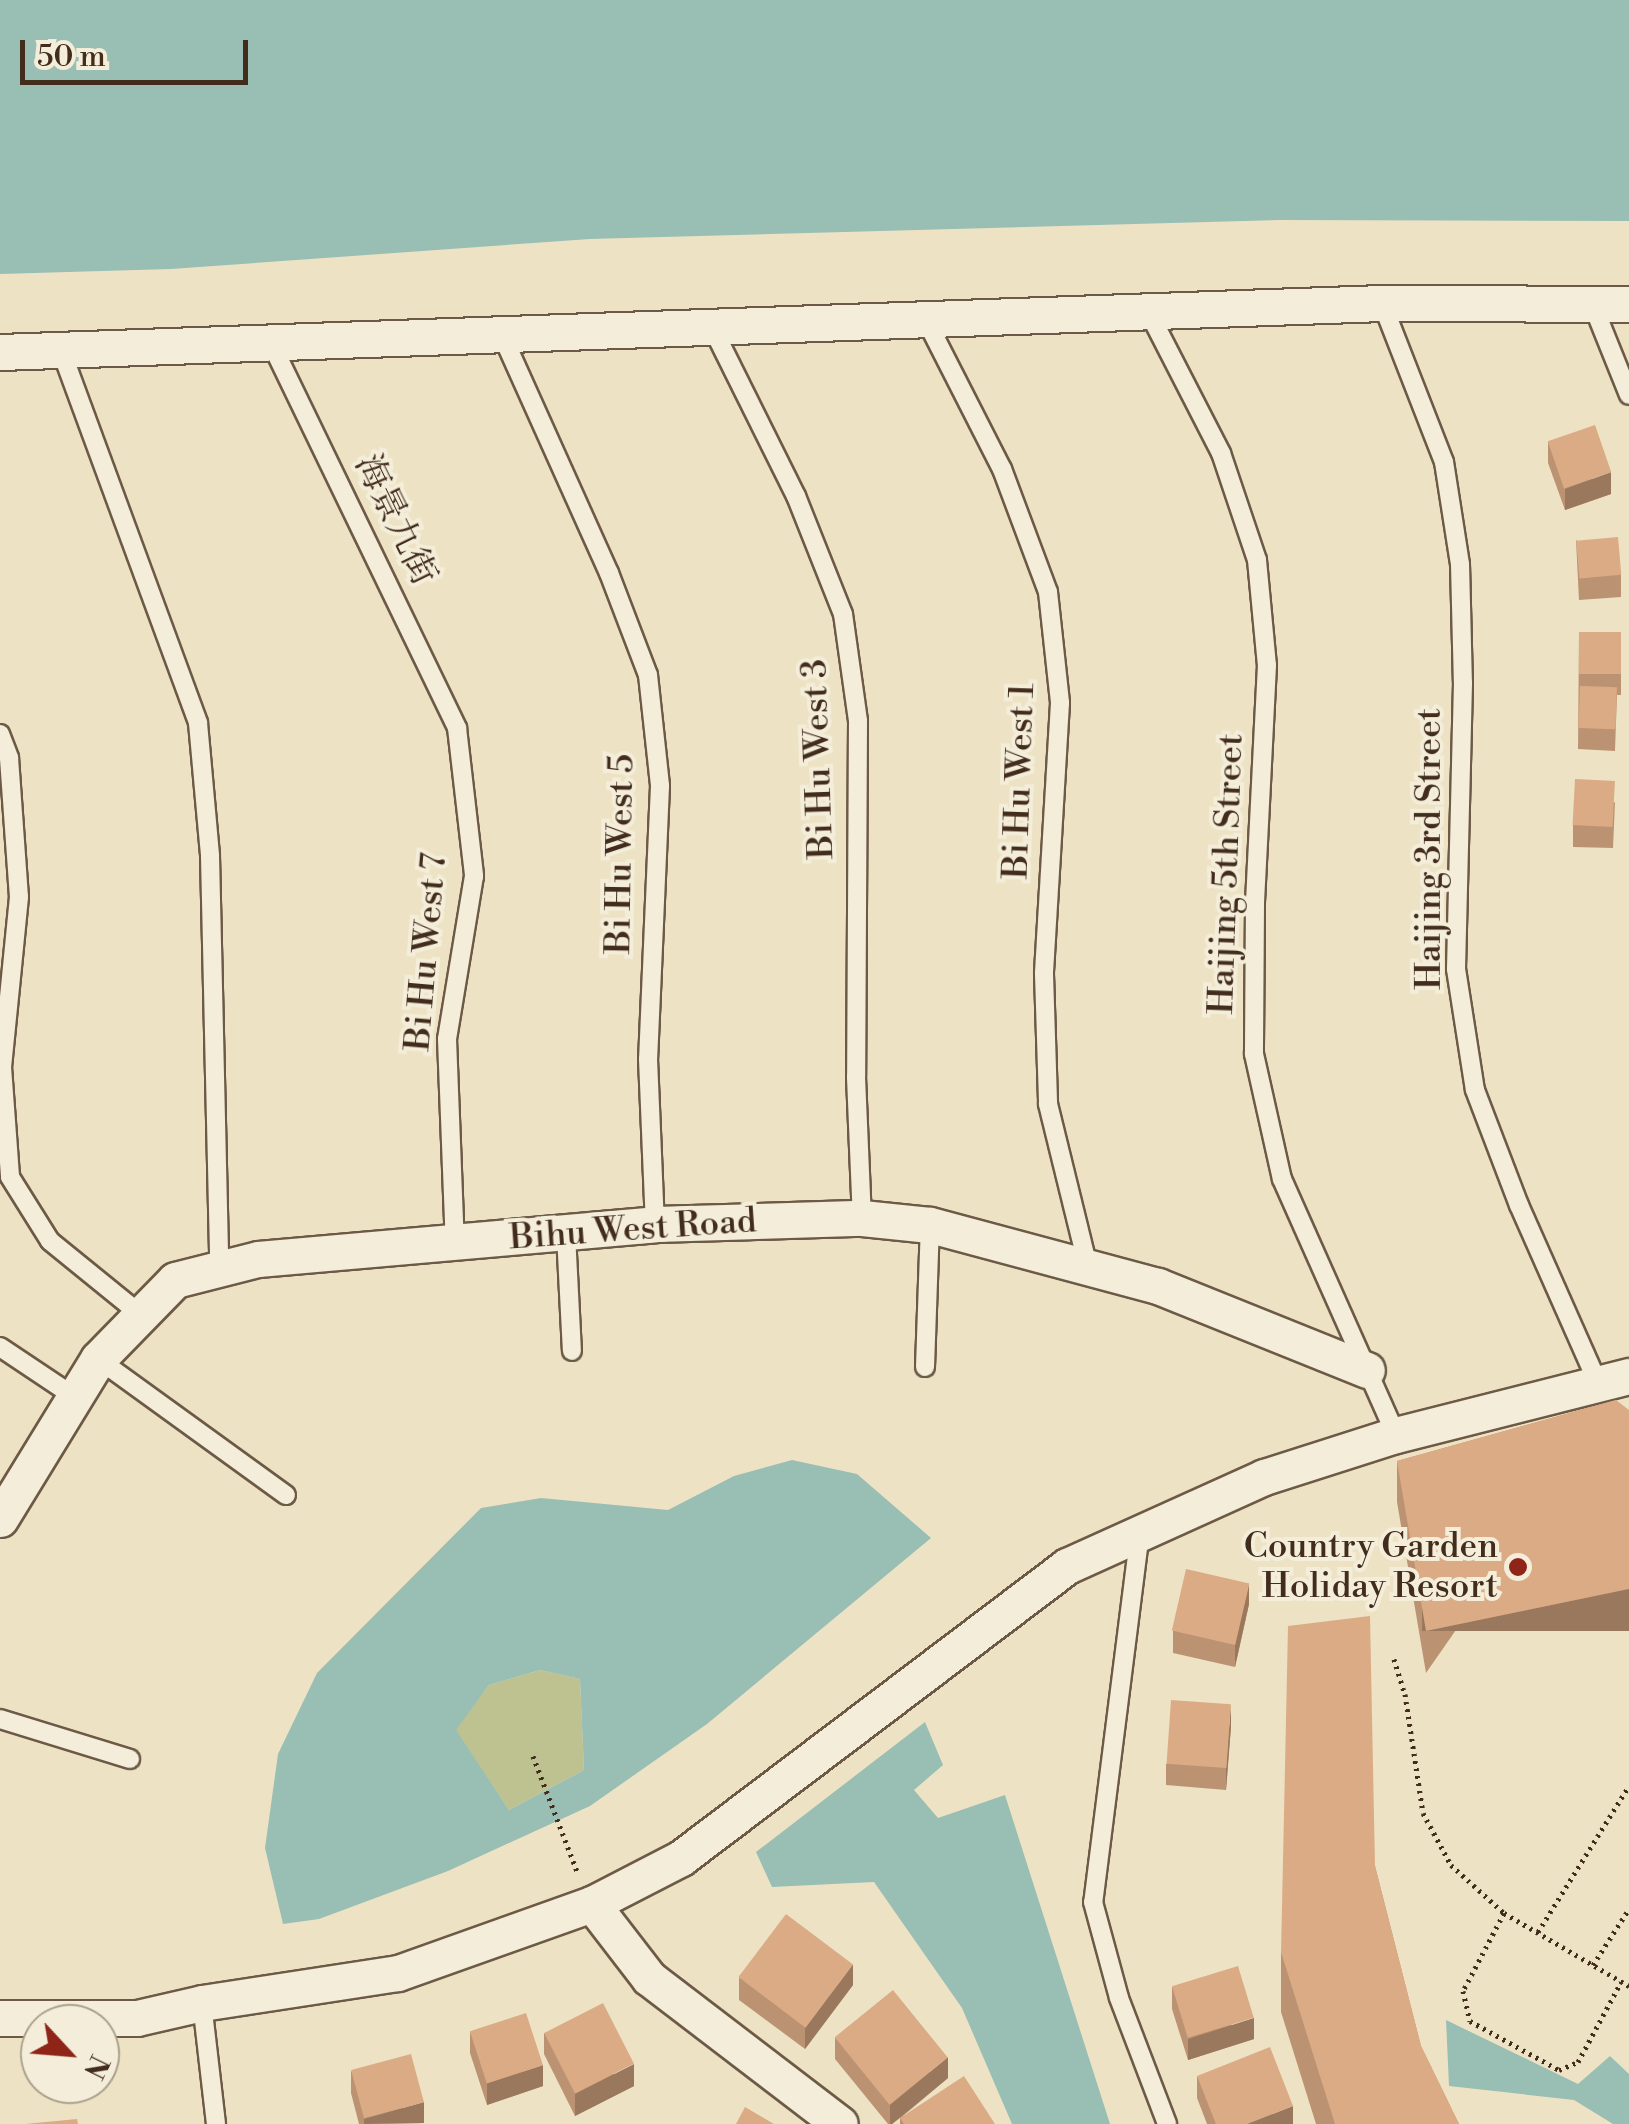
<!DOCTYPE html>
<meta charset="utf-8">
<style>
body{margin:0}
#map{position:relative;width:1629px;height:2124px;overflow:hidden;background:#ede3c4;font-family:"Libre Bodoni","Noto Serif SC",serif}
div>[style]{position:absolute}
.green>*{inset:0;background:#bec290}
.water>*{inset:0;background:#99beb4}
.path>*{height:5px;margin-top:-2.5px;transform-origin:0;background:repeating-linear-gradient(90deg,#422c1c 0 2.5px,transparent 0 7.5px)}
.roads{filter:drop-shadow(2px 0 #6d5a46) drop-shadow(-2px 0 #6d5a46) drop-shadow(0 2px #6d5a46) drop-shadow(0 -2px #6d5a46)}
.service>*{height:18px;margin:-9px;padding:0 9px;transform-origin:9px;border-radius:9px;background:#f3edd9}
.minor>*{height:35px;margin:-17.5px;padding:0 17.5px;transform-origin:17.5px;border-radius:17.5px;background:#f3edd9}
.wall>*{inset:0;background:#bc9372}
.shaded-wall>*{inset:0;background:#99785d;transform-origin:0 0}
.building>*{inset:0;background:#dbab85;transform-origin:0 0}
.dots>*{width:28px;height:28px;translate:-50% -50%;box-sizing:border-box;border:5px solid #f3edd9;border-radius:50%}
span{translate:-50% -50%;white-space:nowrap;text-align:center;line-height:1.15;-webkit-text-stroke:8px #f3edd9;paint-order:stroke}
.street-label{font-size:35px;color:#422c1c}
.poi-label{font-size:35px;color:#422c1c}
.right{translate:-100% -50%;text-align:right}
.north{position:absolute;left:20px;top:2004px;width:100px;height:100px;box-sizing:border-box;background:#f3edd9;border:2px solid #aca08d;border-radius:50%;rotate:116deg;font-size:28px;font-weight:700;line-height:40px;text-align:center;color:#422c1c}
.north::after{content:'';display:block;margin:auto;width:35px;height:45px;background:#8f2418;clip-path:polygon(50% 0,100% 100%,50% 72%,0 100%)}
.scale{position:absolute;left:20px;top:40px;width:228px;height:45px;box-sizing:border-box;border:5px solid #422c1c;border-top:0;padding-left:12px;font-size:30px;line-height:35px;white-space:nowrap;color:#422c1c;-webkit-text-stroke:8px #f3edd9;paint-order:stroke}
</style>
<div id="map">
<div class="green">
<i style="clip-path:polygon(540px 1670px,580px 1679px,584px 1770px,509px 1810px,455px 1730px,489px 1685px)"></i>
</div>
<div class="water">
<i style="clip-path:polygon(0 0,1629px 0,1629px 221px,1280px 220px,590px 239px,171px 269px,0 274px)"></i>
<i style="clip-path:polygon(evenodd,792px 1460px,857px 1474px,931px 1538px,707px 1724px,590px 1806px,448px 1871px,319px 1919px,283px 1924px,265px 1848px,278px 1754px,317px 1673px,481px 1508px,541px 1498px,668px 1510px,734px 1476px,792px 1460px,540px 1670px,580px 1679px,584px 1770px,509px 1810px,456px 1730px,489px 1685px,540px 1670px)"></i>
<i style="clip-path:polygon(925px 1722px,943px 1765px,914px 1790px,938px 1818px,1005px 1795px,1110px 2124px,1012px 2124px,962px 2008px,874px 1882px,772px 1887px,756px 1852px)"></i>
<i style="clip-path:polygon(1446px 2020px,1578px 2084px,1610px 2056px,1629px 2074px,1629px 2124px,1613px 2124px,1574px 2100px,1449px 2086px)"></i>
</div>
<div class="path">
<i style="left:1394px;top:1659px;width:37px;rotate:73deg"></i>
<i style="left:1405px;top:1694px;width:120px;rotate:81.4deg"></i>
<i style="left:1423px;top:1813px;width:59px;rotate:61.7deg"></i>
<i style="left:1451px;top:1865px;width:72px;rotate:42.2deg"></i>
<i style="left:1504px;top:1913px;width:145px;rotate:30.3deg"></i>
<i style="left:533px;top:1756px;width:126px;rotate:69.1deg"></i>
<i style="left:1504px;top:1913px;width:88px;rotate:117.7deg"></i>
<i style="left:1463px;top:1991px;width:31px;rotate:77deg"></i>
<i style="left:1470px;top:2021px;width:102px;rotate:28.8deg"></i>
<i style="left:1559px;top:2070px;width:21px;rotate:-23deg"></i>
<i style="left:1578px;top:2062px;width:91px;rotate:-61.7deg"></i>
<i style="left:1538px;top:1932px;width:172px;rotate:-58.1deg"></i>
<i style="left:1593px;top:1965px;width:67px;rotate:-57.3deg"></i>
</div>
<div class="roads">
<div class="service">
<i style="left:1382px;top:303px;width:171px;rotate:68.7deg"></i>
<i style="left:1444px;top:462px;width:103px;rotate:81.1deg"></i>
<i style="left:1460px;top:564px;width:119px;rotate:88.6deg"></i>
<i style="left:1463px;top:683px;width:286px;rotate:91.4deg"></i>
<i style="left:1456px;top:969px;width:122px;rotate:81.1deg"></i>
<i style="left:1475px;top:1090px;width:123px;rotate:69.1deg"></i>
<i style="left:1519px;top:1205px;width:195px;rotate:66.1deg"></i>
<i style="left:1592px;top:303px;width:99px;rotate:68.1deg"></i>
<i style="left:1148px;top:311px;width:160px;rotate:62.8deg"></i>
<i style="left:1221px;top:453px;width:113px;rotate:71.4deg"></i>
<i style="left:1257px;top:560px;width:105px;rotate:84.6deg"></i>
<i style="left:1267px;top:665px;width:239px;rotate:92.9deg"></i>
<i style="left:1255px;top:904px;width:150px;rotate:90.4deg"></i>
<i style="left:1254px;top:1054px;width:128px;rotate:77.4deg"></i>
<i style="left:1282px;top:1179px;width:280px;rotate:66deg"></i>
<i style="left:926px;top:320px;width:167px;rotate:63deg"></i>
<i style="left:1002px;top:469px;width:131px;rotate:69.5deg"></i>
<i style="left:1048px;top:592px;width:112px;rotate:83.8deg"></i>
<i style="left:1060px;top:703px;width:271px;rotate:93.4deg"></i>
<i style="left:1044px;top:974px;width:130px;rotate:88.2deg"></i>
<i style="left:1048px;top:1104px;width:168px;rotate:76.2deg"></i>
<i style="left:712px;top:327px;width:189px;rotate:63.6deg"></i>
<i style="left:796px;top:496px;width:127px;rotate:68.3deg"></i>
<i style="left:843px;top:614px;width:108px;rotate:82deg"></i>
<i style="left:858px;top:721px;width:356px;rotate:90.3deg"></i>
<i style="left:856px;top:1077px;width:141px;rotate:87.6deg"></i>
<i style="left:502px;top:335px;width:261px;rotate:65.8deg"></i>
<i style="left:609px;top:573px;width:109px;rotate:69.1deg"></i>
<i style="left:648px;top:675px;width:112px;rotate:83.8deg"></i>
<i style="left:660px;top:786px;width:273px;rotate:92.5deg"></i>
<i style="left:648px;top:1059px;width:165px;rotate:87.6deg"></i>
<i style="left:271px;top:343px;width:428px;rotate:64.2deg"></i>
<i style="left:457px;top:728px;width:149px;rotate:83.4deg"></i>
<i style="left:474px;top:876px;width:165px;rotate:99.4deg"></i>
<i style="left:447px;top:1039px;width:204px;rotate:87.8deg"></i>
<i style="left:61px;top:350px;width:397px;rotate:69.8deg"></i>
<i style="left:198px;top:723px;width:134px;rotate:84.8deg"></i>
<i style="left:210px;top:856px;width:412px;rotate:88.7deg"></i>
<i style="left:0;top:734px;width:26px;rotate:69deg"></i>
<i style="left:9px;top:758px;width:139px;rotate:85.9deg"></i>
<i style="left:19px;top:897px;width:171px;rotate:95.7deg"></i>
<i style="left:2px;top:1067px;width:110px;rotate:85.8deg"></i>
<i style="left:10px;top:1177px;width:75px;rotate:58deg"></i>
<i style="left:50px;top:1241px;width:117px;rotate:39.1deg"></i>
<i style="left:566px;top:1234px;width:117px;rotate:87.1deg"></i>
<i style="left:0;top:1347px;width:90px;rotate:33.7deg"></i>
<i style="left:98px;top:1359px;width:232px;rotate:35.9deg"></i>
<i style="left:925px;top:1367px;width:142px;rotate:-88deg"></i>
<i style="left:1140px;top:1532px;width:373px;rotate:97.2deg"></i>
<i style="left:1093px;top:1902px;width:99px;rotate:74.8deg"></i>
<i style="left:1119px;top:1998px;width:135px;rotate:69.1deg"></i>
<i style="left:0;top:1719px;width:136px;rotate:17.1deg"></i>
<i style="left:202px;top:2003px;width:122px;rotate:83.4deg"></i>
</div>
<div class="minor">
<i style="left:0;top:352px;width:1383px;rotate:-2.03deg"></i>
<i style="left:1382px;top:303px;width:247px;rotate:0.2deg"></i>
<i style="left:0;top:1519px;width:188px;rotate:-58.5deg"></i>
<i style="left:98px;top:1359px;width:110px;rotate:-45.7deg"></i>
<i style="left:175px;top:1280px;width:86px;rotate:-14.2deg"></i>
<i style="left:258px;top:1259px;width:399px;rotate:-5deg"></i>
<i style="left:655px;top:1224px;width:207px;rotate:-1.7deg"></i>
<i style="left:862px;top:1218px;width:68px;rotate:5.9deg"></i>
<i style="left:930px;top:1225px;width:236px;rotate:15deg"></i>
<i style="left:1158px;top:1286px;width:225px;rotate:21.9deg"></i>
<i style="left:592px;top:1904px;width:93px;rotate:52.4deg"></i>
<i style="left:649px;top:1978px;width:240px;rotate:37.4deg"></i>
<i style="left:0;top:2018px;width:137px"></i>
<i style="left:137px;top:2018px;width:67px;rotate:-13deg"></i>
<i style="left:202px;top:2003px;width:198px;rotate:-8.7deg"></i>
<i style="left:398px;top:1973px;width:206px;rotate:-19.6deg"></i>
<i style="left:592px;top:1904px;width:100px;rotate:-27.3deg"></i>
<i style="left:681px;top:1858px;width:484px;rotate:-37.1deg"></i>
<i style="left:1067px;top:1566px;width:216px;rotate:-24.3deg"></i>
<i style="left:1264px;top:1477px;width:139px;rotate:-17.7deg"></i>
<i style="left:1396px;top:1435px;width:240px;rotate:-14.2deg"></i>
</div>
</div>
<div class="wall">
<i style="clip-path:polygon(1548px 442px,1611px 494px,1565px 510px,1548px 463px)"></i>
<i style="clip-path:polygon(1576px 540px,1621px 575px,1621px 597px,1579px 600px)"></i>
<i style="clip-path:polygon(1579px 632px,1621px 632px,1621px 695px,1617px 695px,1615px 751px,1578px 749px)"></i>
<i style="clip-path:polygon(1615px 802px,1613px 848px,1573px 847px,1573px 825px)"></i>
<i style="clip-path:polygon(1616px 1400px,1426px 1673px,1397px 1502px,1397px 1461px)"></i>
<i style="clip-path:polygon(1249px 1604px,1235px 1667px,1173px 1653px,1173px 1631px)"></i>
<i style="clip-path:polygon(1231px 1726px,1226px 1790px,1166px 1785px,1166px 1764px)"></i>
<i style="clip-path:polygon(1375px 1866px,1421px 2046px,1459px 2124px,1316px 2124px,1281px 2012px,1281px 1952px)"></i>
<i style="clip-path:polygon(739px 1978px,853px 1985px,805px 2049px,739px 2000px)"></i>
<i style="clip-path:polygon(1172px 1987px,1254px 2039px,1188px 2060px,1172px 2009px)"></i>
<i style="clip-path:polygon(470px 2032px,543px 2086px,487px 2105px,470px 2053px)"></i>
<i style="clip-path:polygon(544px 2033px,634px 2086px,575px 2116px,544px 2054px)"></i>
<i style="clip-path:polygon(835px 2038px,948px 2078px,903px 2116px,995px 2124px,900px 2124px,900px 2118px,892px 2124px,888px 2124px,835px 2059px)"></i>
<i style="clip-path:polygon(351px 2071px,424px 2123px,359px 2124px,351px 2093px)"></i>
<i style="clip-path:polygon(1197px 2076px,1293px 2124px,1207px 2124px,1197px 2098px)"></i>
</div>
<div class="shaded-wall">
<i style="clip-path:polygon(1611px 472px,1611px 494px,1565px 510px,1565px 489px)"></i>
<i style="clip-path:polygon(1249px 1583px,1249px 1604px,1235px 1667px,1235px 1645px)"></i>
<i style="left:1629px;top:1589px;width:42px;height:207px;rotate:90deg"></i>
<i style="clip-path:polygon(1231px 1704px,1231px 1726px,1226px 1790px,1226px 1768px)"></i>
<i style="clip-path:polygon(853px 1964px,853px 1985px,805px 2049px,805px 2028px)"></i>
<i style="clip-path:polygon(1254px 2018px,1254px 2039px,1188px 2060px,1188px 2039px)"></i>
<i style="clip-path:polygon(948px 2057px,948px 2078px,892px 2124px,890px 2124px,890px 2105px)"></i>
<i style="clip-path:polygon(634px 2064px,634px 2086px,575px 2116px,575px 2094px)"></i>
<i style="clip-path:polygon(543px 2065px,543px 2086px,487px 2105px,487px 2083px)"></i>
<i style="clip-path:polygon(424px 2102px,424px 2123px,364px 2124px,364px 2119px)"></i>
<i style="clip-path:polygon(1293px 2106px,1293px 2124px,1247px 2124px)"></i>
</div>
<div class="building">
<i style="left:1595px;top:425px;width:50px;height:50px;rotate:71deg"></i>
<i style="left:1618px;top:537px;width:38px;height:42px;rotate:85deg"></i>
<i style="left:1579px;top:632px;width:42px;height:42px"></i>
<i style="left:1580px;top:686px;width:37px;height:42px;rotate:2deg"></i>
<i style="left:1575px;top:779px;width:40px;height:46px;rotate:3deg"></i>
<i style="clip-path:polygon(1616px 1400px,1629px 1410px,1629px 1589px,1426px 1631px,1397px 1461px)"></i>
<i style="left:1186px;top:1569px;width:65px;height:63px;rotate:13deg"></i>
<i style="clip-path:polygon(1370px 1616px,1375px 1866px,1421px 2046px,1459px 2124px,1335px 2124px,1281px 1952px,1288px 1626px)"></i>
<i style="left:1171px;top:1700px;width:60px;height:64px;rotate:4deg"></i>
<i style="left:786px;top:1914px;width:84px;height:79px;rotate:37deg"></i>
<i style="left:1238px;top:1966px;width:54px;height:69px;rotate:73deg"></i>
<i style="left:893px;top:1990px;width:87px;height:75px;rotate:51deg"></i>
<i style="left:603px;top:2003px;width:68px;height:66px;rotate:63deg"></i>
<i style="left:526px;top:2013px;width:55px;height:59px;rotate:72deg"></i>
<i style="clip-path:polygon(1270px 2047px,1293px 2106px,1247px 2124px,1216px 2124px,1197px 2076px)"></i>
<i style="left:411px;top:2054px;width:50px;height:62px;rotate:75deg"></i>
<i style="clip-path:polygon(964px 2076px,995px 2124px,904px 2124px,900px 2118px)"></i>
<i style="clip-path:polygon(745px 2107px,774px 2124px,736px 2124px)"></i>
<i style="clip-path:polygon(77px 2119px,78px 2124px,25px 2124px)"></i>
</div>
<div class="dots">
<i style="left:1518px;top:1567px;background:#8f2418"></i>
</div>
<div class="street-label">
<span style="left:395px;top:520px;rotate:64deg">海景九街</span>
<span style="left:819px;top:759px;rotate:-92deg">Bi Hu West 3</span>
<span style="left:1020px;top:781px;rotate:-88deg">Bi Hu West 1</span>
<span style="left:1430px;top:849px;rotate:-90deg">Haijing 3rd Street</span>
<span style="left:621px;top:854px;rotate:-89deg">Bi Hu West 5</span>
<span style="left:1227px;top:874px;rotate:-88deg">Haijing 5th Street</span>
<span style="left:427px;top:952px;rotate:-85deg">Bi Hu West 7</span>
<span style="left:633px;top:1230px;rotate:-4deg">Bihu West Road</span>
</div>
<div class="poi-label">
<span class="right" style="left:1498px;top:1567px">Country Garden<br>Holiday Resort</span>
</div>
<div class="north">N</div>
<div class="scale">50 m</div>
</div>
